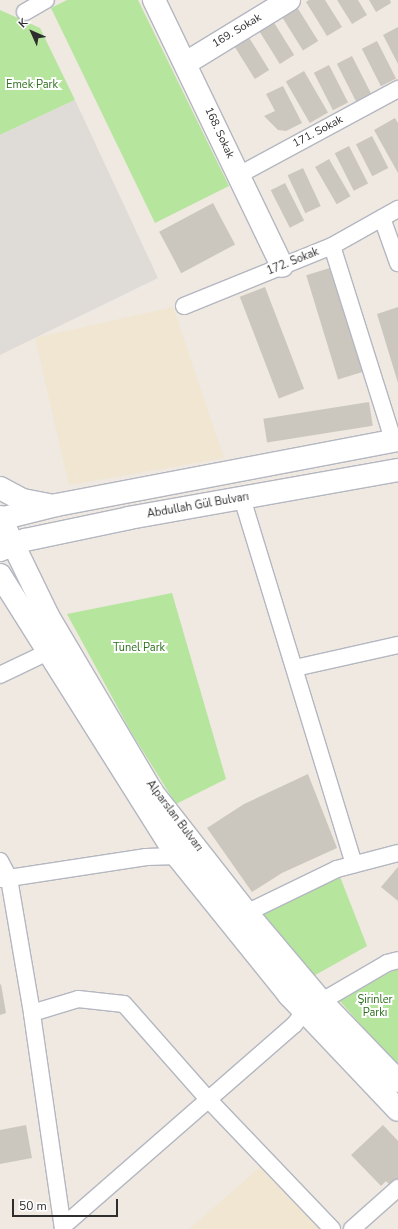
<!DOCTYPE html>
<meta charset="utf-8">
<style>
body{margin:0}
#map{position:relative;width:398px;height:1229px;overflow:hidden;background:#efe9e1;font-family:"Nunito Sans",sans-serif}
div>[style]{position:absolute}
.education>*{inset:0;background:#f0e6d1}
.green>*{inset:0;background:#b6e59e}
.plaza>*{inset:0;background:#dfdcd8}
.building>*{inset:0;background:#cbc7bf;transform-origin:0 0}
.roads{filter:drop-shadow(1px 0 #b4b7c1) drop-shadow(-1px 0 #b4b7c1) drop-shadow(0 1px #b4b7c1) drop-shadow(0 -1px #b4b7c1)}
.street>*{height:16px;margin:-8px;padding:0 8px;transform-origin:8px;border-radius:8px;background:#fff}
.secondary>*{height:22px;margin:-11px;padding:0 11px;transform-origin:11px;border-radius:11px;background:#fff}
span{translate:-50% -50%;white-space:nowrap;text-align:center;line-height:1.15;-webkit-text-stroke:4px #fff;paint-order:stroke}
.street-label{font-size:11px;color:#2e2e2e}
.park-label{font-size:11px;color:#2c6e1b}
.north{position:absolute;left:12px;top:12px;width:40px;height:40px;-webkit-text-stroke:3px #fff;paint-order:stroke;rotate:315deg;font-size:11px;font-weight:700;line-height:16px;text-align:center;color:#2e2e2e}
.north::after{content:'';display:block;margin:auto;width:14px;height:18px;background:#2e2e2e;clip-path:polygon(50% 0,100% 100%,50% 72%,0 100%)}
.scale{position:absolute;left:12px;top:1199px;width:106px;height:18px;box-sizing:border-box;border:2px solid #2e2e2e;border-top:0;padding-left:5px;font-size:12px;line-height:14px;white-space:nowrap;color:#2e2e2e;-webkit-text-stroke:3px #fff;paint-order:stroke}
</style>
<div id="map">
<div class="education">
<i style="clip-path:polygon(173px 307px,224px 458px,69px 485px,35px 338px)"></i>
<i style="clip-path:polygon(261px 1166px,321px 1229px,189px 1229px)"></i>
</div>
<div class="green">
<i style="clip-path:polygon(67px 0,138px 0,229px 186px,155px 223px,51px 8px)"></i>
<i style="clip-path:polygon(0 10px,40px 28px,75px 100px,0 135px)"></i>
<i style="clip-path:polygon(172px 593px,226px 779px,176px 804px,131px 732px,67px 614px)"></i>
<i style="clip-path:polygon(337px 869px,367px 946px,310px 978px,257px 908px)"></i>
<i style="clip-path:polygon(398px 968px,398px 1067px,339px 1000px)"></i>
</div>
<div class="plaza">
<i style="clip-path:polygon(75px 100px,158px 278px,0 355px,0 135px)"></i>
</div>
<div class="building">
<i style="clip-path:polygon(309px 0,325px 0,342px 27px,327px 36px,306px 2px)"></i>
<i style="clip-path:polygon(337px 0,358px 0,367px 15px,352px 24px)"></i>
<i style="clip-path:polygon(369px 0,390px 0,391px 3px,376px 12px)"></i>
<i style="left:297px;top:7px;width:40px;height:18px;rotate:58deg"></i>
<i style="left:273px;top:21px;width:40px;height:17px;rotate:58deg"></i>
<i style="clip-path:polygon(398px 27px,398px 64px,383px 35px)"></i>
<i style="left:248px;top:36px;width:40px;height:17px;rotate:58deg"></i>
<i style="left:377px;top:41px;width:42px;height:17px;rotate:63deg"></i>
<i style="left:352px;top:56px;width:42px;height:17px;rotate:63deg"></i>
<i style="left:329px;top:65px;width:42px;height:17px;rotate:63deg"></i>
<i style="left:304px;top:71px;width:48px;height:21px;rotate:60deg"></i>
<i style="clip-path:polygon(283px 86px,302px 123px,286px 131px,278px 130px,264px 116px,275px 111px,266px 94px)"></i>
<i style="clip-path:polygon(395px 118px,398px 123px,398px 173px,374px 130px)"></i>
<i style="left:372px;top:136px;width:36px;height:18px;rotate:63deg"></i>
<i style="left:349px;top:146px;width:42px;height:16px;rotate:63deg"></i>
<i style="left:329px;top:159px;width:43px;height:16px;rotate:60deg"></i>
<i style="left:303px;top:168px;width:42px;height:17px;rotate:65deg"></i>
<i style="left:285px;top:183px;width:42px;height:16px;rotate:63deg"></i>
<i style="left:213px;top:203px;width:47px;height:61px;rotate:62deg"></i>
<i style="left:333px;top:267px;width:109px;height:28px;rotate:73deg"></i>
<i style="left:265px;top:287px;width:109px;height:27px;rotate:69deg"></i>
<i style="clip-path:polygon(398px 307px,398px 383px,377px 314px)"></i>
<i style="left:369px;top:402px;width:24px;height:107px;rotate:81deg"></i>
<i style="clip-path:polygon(308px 774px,337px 848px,282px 873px,252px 892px,207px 828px,244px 804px)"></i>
<i style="clip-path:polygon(398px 867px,398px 901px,381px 887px)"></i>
<i style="clip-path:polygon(1px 984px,6px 1013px,0 1015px,0 985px)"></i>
<i style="clip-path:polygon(26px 1125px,32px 1158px,0 1164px,0 1130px)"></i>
<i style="clip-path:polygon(383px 1125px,398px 1141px,398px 1183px,393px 1188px,386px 1181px,381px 1186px,351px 1155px)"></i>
</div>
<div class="roads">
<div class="street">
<i style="left:25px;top:12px;width:24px;rotate:-30deg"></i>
<i style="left:239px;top:175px;width:181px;rotate:-28.4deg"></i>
<i style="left:382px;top:218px;width:48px;rotate:70.4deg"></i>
<i style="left:332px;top:246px;width:203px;rotate:72.5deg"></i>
<i style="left:184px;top:306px;width:160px;rotate:-22.1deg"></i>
<i style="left:332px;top:246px;width:76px;rotate:-29.3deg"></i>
<i style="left:242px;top:498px;width:383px;rotate:73deg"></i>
<i style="left:295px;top:668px;width:106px;rotate:-12.6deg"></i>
<i style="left:0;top:675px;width:53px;rotate:-25.6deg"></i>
<i style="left:0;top:861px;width:19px;rotate:62deg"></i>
<i style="left:9px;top:878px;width:9px;rotate:174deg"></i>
<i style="left:238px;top:917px;width:110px;rotate:-25.9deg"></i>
<i style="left:337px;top:869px;width:63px;rotate:-14.7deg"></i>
<i style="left:32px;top:1013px;width:48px;rotate:-16.9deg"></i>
<i style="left:78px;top:999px;width:46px;rotate:6.2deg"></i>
<i style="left:124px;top:1004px;width:123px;rotate:48.6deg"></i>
<i style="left:205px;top:1096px;width:184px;rotate:46.3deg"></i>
<i style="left:68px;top:1222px;width:300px;rotate:-41.1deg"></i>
<i style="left:294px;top:1025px;width:18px;rotate:-52deg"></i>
<i style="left:305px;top:1011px;width:95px;rotate:-30.3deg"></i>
<i style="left:387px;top:963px;width:11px;rotate:-15deg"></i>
<i style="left:63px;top:1229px;width:218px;rotate:-98.2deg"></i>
<i style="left:32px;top:1013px;width:137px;rotate:-99.7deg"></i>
<i style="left:9px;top:878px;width:139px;rotate:-8.7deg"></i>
<i style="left:146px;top:857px;width:31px;rotate:-2deg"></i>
<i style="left:352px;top:1229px;width:62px;rotate:-41.7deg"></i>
</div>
<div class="secondary">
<i style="left:154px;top:0;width:295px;rotate:64.3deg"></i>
<i style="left:186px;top:63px;width:121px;rotate:-31.5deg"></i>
<i style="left:0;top:488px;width:26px;rotate:28deg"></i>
<i style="left:23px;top:500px;width:25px;rotate:11deg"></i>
<i style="left:0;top:517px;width:110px;rotate:64.1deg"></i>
<i style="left:48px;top:616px;width:204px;rotate:59.4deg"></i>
<i style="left:152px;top:792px;width:152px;rotate:51.9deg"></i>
<i style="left:246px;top:912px;width:116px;rotate:49.9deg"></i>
<i style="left:321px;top:1001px;width:111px;rotate:46.1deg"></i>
<i style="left:0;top:519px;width:59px;rotate:-13.8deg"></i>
<i style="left:57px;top:505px;width:347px;rotate:-10.8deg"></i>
<i style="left:0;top:550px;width:27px;rotate:-22deg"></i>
<i style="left:25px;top:540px;width:106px;rotate:-11.9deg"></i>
<i style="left:129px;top:518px;width:273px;rotate:-10.1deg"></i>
<i style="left:0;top:575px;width:332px;rotate:57.8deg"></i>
<i style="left:177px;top:856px;width:179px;rotate:51.1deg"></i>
<i style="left:289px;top:995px;width:158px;rotate:46.5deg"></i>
</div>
</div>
<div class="street-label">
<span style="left:237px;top:31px;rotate:-31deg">169. Sokak</span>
<span style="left:318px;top:132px;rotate:-28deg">171. Sokak</span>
<span style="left:219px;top:133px;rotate:65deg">168. Sokak</span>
<span style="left:293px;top:262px;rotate:-22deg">172. Sokak</span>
<span style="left:198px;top:506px;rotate:-10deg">Abdullah Gül Bulvarı</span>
<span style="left:174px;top:816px;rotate:53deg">Alparslan Bulvarı</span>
</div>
<div class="park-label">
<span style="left:32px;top:85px">Emek Park</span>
<span style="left:139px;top:648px">Tünel Park</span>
<span style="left:375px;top:1007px">Şirinler<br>Parkı</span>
</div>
<div class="north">K</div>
<div class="scale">50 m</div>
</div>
